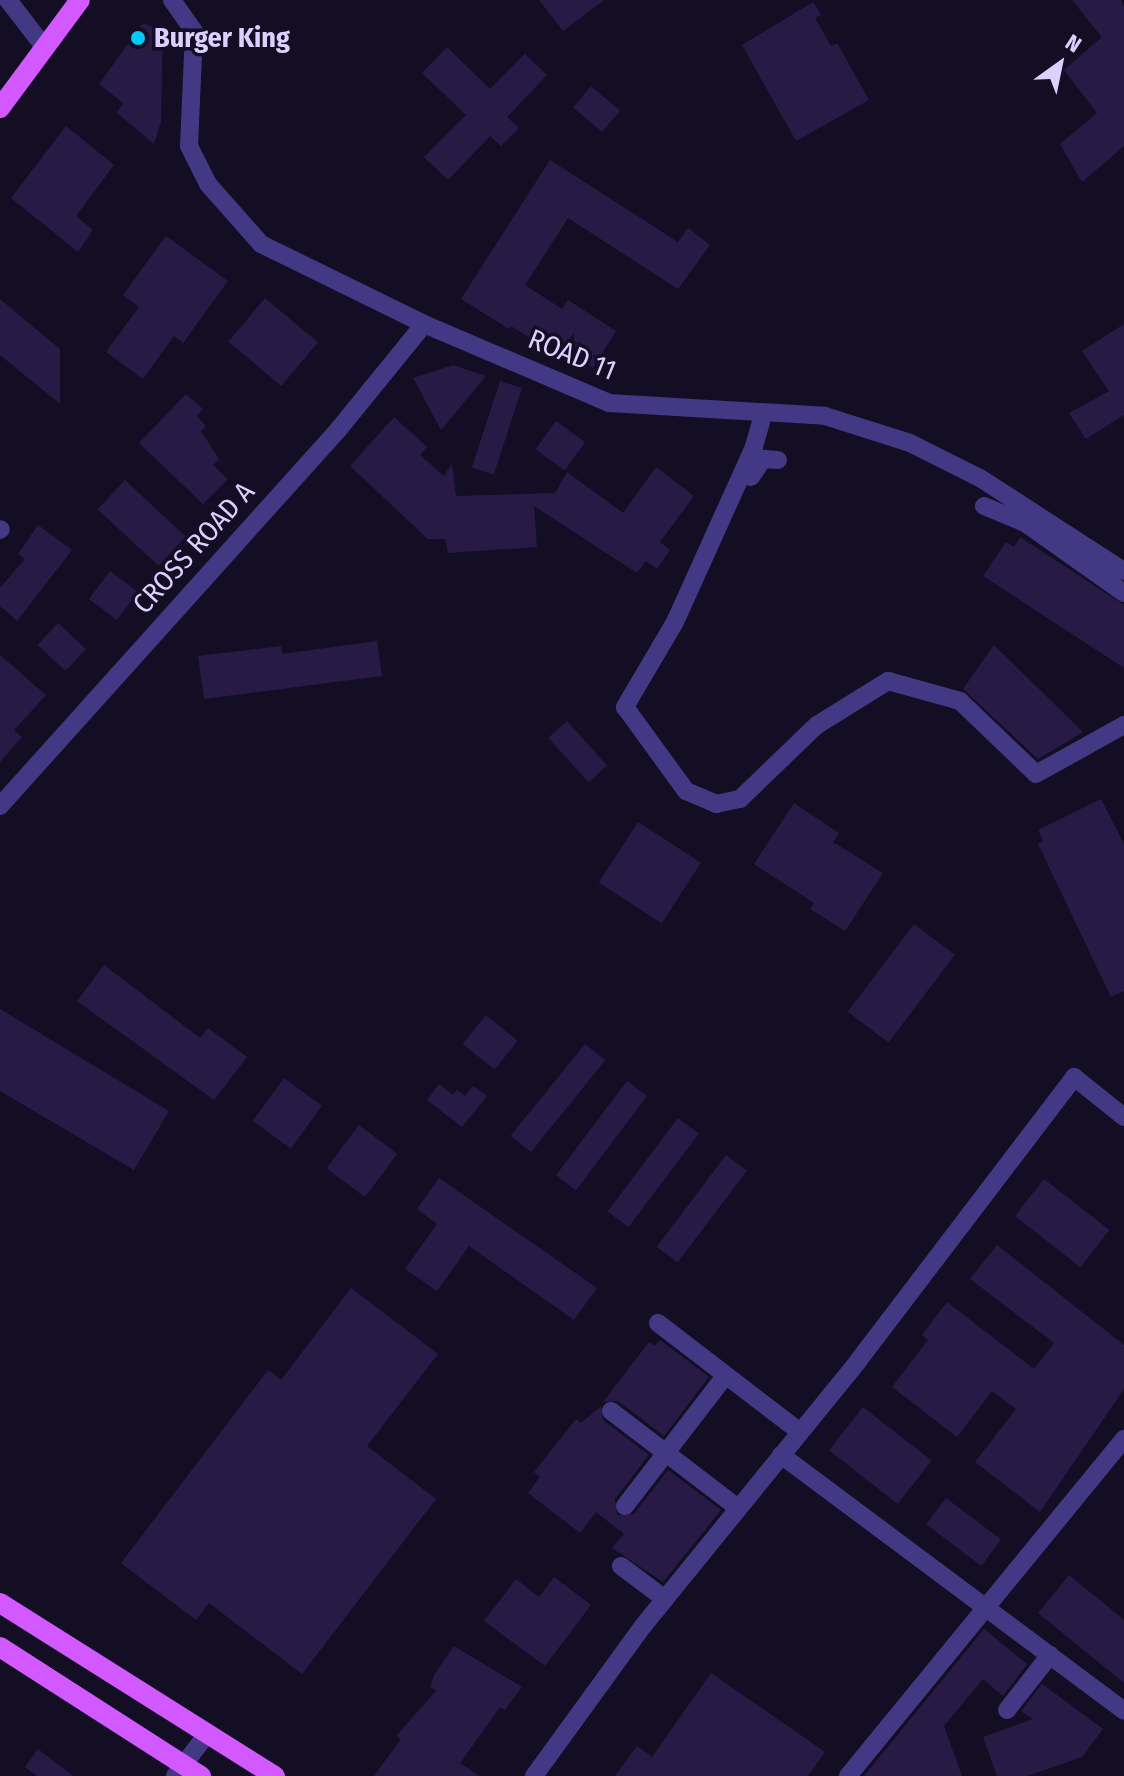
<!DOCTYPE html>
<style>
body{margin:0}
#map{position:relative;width:1124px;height:1776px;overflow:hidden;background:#140e24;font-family:"Fira Sans Condensed",sans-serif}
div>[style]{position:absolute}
.building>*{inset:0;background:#271a45;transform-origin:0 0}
.minor>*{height:18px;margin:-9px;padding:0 9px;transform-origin:9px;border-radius:9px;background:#433884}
.major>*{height:20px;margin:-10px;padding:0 10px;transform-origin:10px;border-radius:10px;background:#d258ff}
.dots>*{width:22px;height:22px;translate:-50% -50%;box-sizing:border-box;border:4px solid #140e24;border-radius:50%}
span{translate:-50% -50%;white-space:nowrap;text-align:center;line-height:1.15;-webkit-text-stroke:7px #140e24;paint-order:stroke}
.poi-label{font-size:28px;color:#dbd1ff;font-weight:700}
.left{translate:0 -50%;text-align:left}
.street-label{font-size:28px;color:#dbd1ff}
.north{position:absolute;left:1020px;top:24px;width:80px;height:80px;-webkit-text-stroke:6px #140e24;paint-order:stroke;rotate:33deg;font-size:22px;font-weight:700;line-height:32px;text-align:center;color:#dbd1ff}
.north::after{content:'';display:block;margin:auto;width:28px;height:36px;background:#dbd1ff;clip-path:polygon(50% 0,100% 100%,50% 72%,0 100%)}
</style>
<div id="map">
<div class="building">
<i style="clip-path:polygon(539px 0,604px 0,563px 31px)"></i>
<i style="clip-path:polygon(1072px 0,1121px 0,1124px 8px,1124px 146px,1082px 182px,1060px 144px,1097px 113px,1064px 70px,1102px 37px)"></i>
<i style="clip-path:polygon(813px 2px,821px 15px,815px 18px,831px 46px,837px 43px,869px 100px,796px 141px,742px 45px)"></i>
<i style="clip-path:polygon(143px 23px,163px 31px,161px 121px,154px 144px,117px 113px,123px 103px,99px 84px)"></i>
<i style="clip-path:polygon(447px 47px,490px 89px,525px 54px,547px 75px,507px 117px,519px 128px,501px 146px,490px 136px,448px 180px,424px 157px,466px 115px,422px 73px)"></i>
<i style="left:591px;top:86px;width:38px;height:28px;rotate:40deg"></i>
<i style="clip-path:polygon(66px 126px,114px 165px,76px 216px,93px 230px,78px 252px,11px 198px)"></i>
<i style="clip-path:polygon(550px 160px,678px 242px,688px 228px,710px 245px,678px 289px,568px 218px,525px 285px,562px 309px,568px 300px,616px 331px,593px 368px,542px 336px,538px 343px,511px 326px,509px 329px,461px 299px)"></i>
<i style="clip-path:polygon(166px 236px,228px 281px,183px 343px,174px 336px,143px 379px,106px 352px,139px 307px,123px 295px)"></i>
<i style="left:265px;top:298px;width:69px;height:57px;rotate:40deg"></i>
<i style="clip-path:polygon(0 299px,60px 349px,60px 404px,0 355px)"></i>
<i style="clip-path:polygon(1124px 324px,1124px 415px,1086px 439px,1069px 413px,1109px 391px,1082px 351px)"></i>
<i style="clip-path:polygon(453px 365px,486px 376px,441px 430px,413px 378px)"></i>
<i style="left:500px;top:381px;width:23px;height:91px;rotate:18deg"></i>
<i style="clip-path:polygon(186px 394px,203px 409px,197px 416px,206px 426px,201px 431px,219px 459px,213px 465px,228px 479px,203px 504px,139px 443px)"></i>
<i style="clip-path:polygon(394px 417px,427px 447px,420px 455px,444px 476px,452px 463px,456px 496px,555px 493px,567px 472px,623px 513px,656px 467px,694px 496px,660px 542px,670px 550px,657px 569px,646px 561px,637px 573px,534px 506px,537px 547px,448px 553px,445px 539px,428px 539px,350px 466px)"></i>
<i style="left:556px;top:421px;width:36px;height:35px;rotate:36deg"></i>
<i style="left:125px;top:480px;width:83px;height:40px;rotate:43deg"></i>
<i style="clip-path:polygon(38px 525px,72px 550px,17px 621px,0 606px,0 588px,25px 559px,18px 554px)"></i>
<i style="clip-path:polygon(1020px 537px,1124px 605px,1124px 668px,983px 576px,1006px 542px,1014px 547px)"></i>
<i style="left:110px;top:571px;width:35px;height:35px;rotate:37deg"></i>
<i style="left:58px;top:623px;width:38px;height:30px;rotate:43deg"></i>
<i style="clip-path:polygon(377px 641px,382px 676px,204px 699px,198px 656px,281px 646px,282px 654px)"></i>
<i style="clip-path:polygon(994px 645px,1083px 732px,1038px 759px,963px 689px)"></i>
<i style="clip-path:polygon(0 655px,46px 695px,14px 730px,22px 737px,0 762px)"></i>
<i style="left:567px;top:721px;width:60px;height:25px;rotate:48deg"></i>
<i style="clip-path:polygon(1101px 799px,1124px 844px,1124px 991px,1111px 997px,1038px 844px,1043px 841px,1038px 830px)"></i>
<i style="clip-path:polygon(794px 803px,839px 833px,833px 842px,883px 873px,845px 931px,810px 909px,814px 903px,754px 864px)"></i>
<i style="left:638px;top:822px;width:75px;height:72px;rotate:33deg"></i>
<i style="left:914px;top:924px;width:51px;height:110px;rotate:37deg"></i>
<i style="clip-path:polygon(104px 965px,200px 1038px,208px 1028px,247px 1057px,214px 1100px,77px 1001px)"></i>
<i style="clip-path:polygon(0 1009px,169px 1111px,134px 1170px,0 1091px)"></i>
<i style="left:486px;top:1015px;width:41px;height:37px;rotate:39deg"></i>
<i style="left:585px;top:1044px;width:26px;height:118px;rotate:39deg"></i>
<i style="left:284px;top:1078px;width:47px;height:53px;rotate:36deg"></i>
<i style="left:627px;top:1081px;width:25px;height:118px;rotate:37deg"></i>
<i style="clip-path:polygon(439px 1084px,453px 1095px,457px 1090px,465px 1096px,473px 1086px,487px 1096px,462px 1127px,427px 1100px)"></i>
<i style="left:678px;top:1118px;width:26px;height:117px;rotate:37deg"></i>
<i style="left:359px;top:1125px;width:48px;height:54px;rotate:37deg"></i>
<i style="left:726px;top:1155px;width:26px;height:115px;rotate:37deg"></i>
<i style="clip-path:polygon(439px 1178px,597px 1288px,574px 1320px,469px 1246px,437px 1291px,405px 1269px,437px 1224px,417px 1209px)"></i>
<i style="left:1044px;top:1179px;width:83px;height:47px;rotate:38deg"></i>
<i style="clip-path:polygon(997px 1245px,1124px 1345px,1124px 1389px,1040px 1512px,975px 1462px,1016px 1409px,992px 1391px,957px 1437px,892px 1387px,928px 1340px,922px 1335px,947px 1302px,1034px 1369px,1054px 1343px,970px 1279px)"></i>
<i style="clip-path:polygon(351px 1288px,438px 1354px,367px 1446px,436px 1499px,302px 1674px,209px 1603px,196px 1620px,121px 1563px,268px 1370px,281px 1380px)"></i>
<i style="clip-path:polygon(660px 1340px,709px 1377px,664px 1436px,618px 1401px,603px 1402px,649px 1342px,655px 1346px)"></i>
<i style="clip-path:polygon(601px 1406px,603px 1420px,649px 1455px,615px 1499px,617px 1515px,634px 1514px,668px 1470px,721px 1510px,663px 1582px,612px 1548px,624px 1534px,596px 1512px,580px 1533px,528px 1493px,540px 1477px,534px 1472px,576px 1419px,581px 1423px)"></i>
<i style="left:863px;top:1407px;width:87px;height:55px;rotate:38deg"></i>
<i style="left:946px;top:1498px;width:69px;height:33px;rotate:37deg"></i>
<i style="clip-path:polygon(1069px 1575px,1124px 1620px,1124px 1683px,1038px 1613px)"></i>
<i style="clip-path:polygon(554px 1577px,591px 1605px,545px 1666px,484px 1621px,516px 1579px,539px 1597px)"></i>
<i style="clip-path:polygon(984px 1629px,1027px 1664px,1003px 1696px,983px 1679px,944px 1726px,962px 1776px,864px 1776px)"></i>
<i style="clip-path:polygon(454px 1646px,522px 1687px,505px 1710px,500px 1707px,460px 1763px,479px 1776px,374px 1776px,401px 1739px,396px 1736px,436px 1691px,430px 1687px,434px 1675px)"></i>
<i style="clip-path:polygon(711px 1673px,825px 1752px,808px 1776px,615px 1776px,637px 1746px,652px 1757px)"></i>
<i style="clip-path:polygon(1042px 1684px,1103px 1729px,1082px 1757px,1027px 1776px,997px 1776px,983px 1737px,1033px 1719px,1021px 1711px)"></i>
<i style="clip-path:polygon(38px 1749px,73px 1776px,37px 1776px,25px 1767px)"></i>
</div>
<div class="minor">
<i style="left:8px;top:0;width:61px;rotate:52.4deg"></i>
<i style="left:172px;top:0;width:39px;rotate:55deg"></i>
<i style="left:194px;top:32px;width:114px;rotate:92.5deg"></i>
<i style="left:189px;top:146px;width:42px;rotate:63.4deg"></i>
<i style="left:208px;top:184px;width:80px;rotate:48.5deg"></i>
<i style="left:261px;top:244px;width:182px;rotate:26.1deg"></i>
<i style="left:424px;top:324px;width:201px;rotate:23.1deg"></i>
<i style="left:609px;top:403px;width:216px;rotate:3.4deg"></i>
<i style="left:825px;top:416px;width:89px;rotate:17.6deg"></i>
<i style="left:910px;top:443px;width:78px;rotate:26.6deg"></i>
<i style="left:980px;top:478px;width:171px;rotate:32.9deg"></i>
<i style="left:763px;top:415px;width:33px;rotate:106deg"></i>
<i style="left:754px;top:447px;width:192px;rotate:114.3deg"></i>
<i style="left:675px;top:622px;width:99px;rotate:120.5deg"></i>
<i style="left:625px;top:707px;width:104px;rotate:54deg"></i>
<i style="left:686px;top:791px;width:33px;rotate:23deg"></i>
<i style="left:716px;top:804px;width:25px;rotate:-12deg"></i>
<i style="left:740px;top:799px;width:107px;rotate:-43.9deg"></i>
<i style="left:817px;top:725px;width:84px;rotate:-31.8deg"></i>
<i style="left:888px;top:681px;width:75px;rotate:15.5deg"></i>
<i style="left:960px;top:701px;width:105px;rotate:43.8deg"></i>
<i style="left:1036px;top:774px;width:101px;rotate:-29.1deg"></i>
<i style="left:751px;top:477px;width:22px;rotate:-56deg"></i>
<i style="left:763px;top:459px;width:15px;rotate:4deg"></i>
<i style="left:984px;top:506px;width:44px;rotate:22.5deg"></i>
<i style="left:1025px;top:523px;width:121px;rotate:35.3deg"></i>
<i style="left:0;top:530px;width:1px;rotate:-45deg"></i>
<i style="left:0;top:806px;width:506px;rotate:-48.05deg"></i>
<i style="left:338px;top:430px;width:136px;rotate:-50.9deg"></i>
<i style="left:658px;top:1323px;width:179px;rotate:37.5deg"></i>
<i style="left:611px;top:1411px;width:160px;rotate:37.4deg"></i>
<i style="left:781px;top:1455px;width:428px;rotate:36.7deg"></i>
<i style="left:625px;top:1506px;width:165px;rotate:-52.4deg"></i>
<i style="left:621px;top:1566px;width:55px;rotate:36.9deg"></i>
<i style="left:1007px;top:1710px;width:70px;rotate:-52deg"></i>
<i style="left:175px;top:1776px;width:53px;rotate:-52.7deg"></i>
<i style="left:534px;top:1776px;width:185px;rotate:-54deg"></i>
<i style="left:643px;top:1626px;width:341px;rotate:-50.9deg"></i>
<i style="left:858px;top:1361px;width:357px;rotate:-52.7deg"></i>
<i style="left:1074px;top:1077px;width:64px;rotate:38.7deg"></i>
<i style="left:848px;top:1776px;width:436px;rotate:-50.7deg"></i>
</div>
<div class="major">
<i style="left:0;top:108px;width:134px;rotate:-53.5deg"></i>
<i style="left:0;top:1603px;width:325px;rotate:32.2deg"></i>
<i style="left:0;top:1647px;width:239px;rotate:32.7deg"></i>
</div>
<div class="dots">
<i style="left:138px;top:38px;background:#00c9fc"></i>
</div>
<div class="poi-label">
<span class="left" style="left:154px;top:38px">Burger King</span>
</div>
<div class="street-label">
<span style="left:572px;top:355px;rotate:22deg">ROAD 11</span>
<span style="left:194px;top:548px;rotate:-48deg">CROSS ROAD A</span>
</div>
<div class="north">N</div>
</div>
